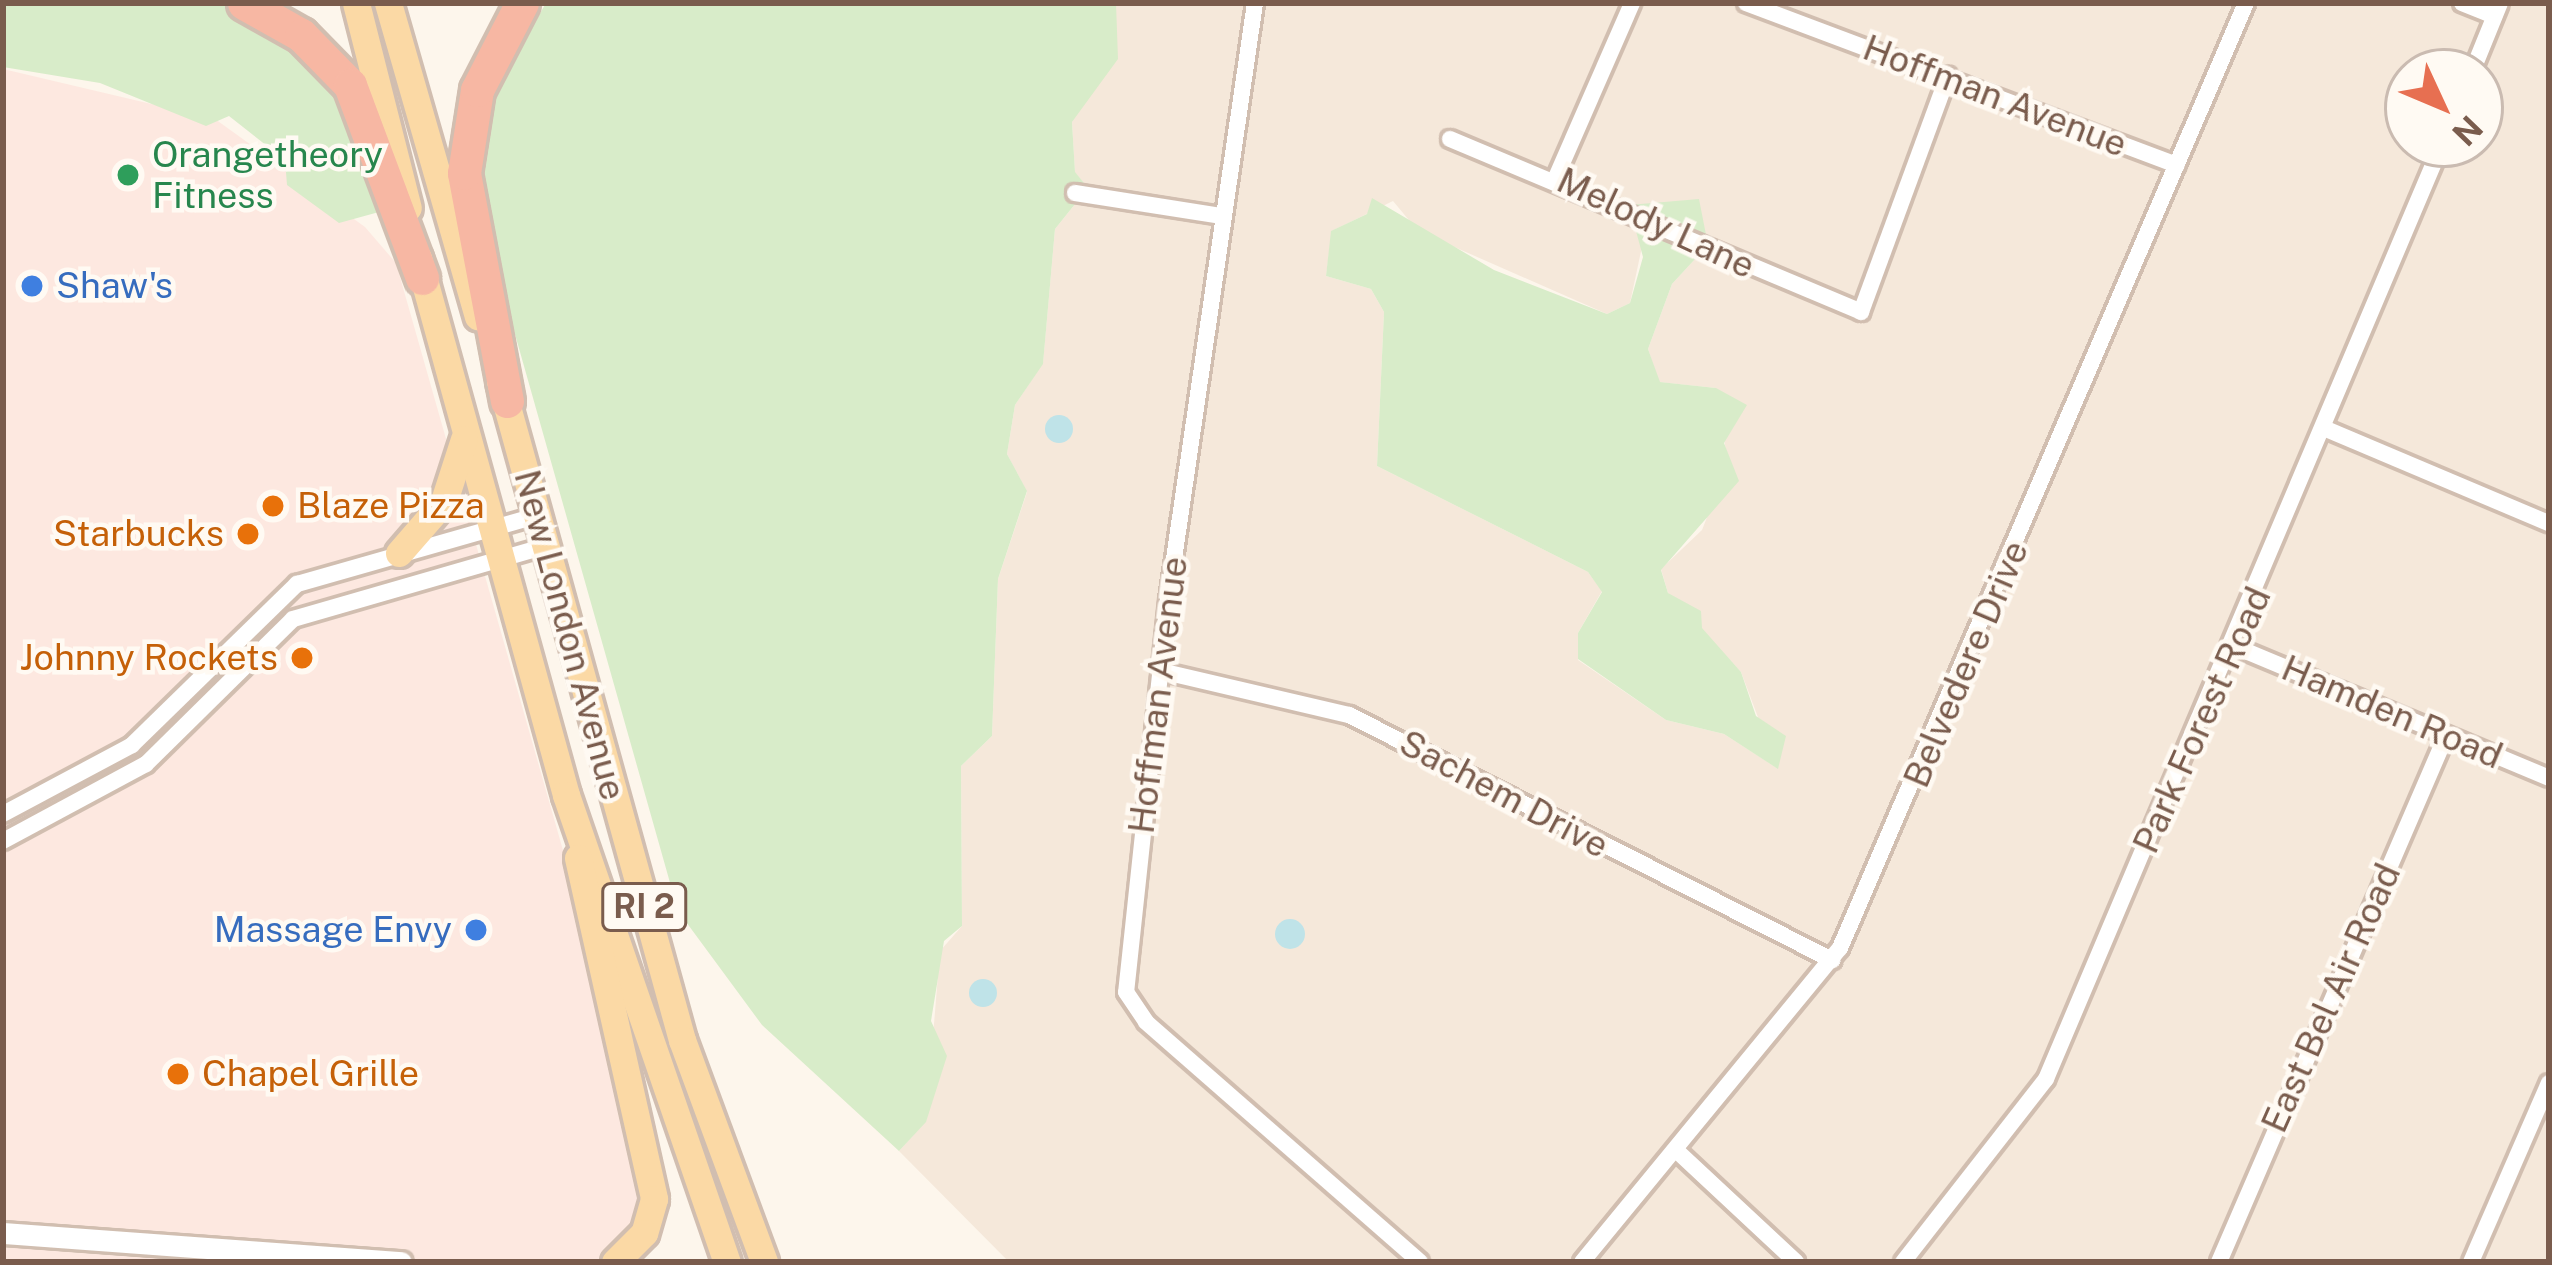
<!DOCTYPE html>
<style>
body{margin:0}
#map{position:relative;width:2552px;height:1265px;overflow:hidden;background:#fdf6ec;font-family:"Public Sans",sans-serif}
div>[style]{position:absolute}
.residential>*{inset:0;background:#f5e8da}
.commercial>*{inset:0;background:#fde8e0}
.green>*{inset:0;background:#d8ecc9}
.water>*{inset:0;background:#bfe3e8}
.round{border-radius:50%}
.roads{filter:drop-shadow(3px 0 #d1beb0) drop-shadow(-3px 0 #d1beb0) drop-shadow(0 3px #d1beb0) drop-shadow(0 -3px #d1beb0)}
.minor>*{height:16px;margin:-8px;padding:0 8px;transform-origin:8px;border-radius:8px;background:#fff}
.tertiary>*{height:21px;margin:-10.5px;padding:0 10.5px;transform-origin:10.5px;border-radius:10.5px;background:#fff}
.primary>*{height:27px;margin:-13.5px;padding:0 13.5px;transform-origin:13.5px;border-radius:13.5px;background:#fbd9a5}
.motorway>*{height:33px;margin:-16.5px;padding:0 16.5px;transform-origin:16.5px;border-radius:16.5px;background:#f7b7a3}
.dots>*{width:33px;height:33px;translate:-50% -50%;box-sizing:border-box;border:6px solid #fffaf3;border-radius:50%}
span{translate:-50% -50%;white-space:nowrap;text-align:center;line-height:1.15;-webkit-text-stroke:9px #fffaf3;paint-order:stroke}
.shield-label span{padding:3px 9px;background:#fffaf3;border:3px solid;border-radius:9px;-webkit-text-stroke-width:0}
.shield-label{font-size:33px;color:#7a5c4d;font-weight:700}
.street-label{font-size:36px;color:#7a5c4d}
.leisure-label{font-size:36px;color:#27864d}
.left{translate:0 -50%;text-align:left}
.shop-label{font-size:36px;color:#366cbe}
.right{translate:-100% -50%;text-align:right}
.food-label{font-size:36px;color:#c56008}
.frame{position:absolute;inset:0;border:6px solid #7a5c4d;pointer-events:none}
.north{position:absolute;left:2384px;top:48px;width:120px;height:120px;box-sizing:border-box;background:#fffaf3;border:3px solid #cabbb1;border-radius:50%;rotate:134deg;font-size:33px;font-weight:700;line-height:48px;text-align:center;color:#7a5c4d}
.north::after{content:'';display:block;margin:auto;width:42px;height:54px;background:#e76f51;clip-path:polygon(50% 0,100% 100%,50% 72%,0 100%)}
</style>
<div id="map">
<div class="residential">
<i style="clip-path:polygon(evenodd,1116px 3px,2549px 3px,2549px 1262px,1009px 1262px,899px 1151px,926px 1121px,940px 951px,962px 926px,961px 766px,992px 736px,998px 579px,1027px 492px,1007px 454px,1015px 405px,1043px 363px,1055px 229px,1088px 188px,1075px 173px,1072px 122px,1116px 3px,2408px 72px,2480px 72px,2480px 144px,2408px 144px,2408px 72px,1116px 3px,1697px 200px,1708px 245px,1672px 284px,1648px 349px,1659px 382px,1716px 388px,1728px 464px,1702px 530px,1661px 569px,1668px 593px,1741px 672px,1777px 768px,1724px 734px,1666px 720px,1578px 660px,1578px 633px,1602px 591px,1588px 572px,1377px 466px,1384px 312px,1371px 289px,1326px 276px,1332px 231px,1393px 201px,1418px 231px,1607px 314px,1630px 303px,1650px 209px,1697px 200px)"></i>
</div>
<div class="commercial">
<i style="clip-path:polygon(3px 69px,215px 119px,365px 227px,396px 263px,659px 1188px,615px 1262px,3px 1262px)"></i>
</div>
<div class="green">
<i style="clip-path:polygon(3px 3px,240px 3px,320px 53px,379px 212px,339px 223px,287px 185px,285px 160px,229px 116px,206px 126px,100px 83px,3px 67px)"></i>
<i style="clip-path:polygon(546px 3px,1116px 3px,1118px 59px,1072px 122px,1075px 172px,1088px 188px,1055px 229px,1043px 364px,1015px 405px,1007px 454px,1027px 491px,998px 579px,992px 736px,961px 766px,962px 926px,944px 941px,931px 1021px,947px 1056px,926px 1122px,899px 1151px,762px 1025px,678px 911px,496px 267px,483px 163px,495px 92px)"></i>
<i style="clip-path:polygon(1372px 198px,1494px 270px,1607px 314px,1630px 303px,1643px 257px,1629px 205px,1699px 199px,1708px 245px,1672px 284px,1648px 349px,1660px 382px,1716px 388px,1747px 405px,1724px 443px,1739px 481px,1661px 570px,1668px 593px,1701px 611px,1702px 628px,1741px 672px,1756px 716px,1786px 736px,1778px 769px,1724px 734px,1666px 720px,1578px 659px,1578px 633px,1602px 592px,1588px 572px,1377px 466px,1384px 312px,1371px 289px,1326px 276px,1331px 231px,1367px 214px)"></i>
</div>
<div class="water">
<i class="round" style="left:1045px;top:415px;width:28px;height:28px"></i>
<i class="round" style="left:1275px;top:919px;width:30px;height:30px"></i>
<i class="round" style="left:969px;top:979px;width:28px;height:28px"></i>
</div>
<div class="roads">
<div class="minor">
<i style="left:1255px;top:3px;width:603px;rotate:98.29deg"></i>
<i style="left:1168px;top:600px;width:394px;rotate:96.1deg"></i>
<i style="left:1126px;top:992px;width:36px;rotate:56deg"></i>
<i style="left:1146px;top:1022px;width:364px;rotate:41.2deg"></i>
<i style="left:1746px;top:3px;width:460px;rotate:20.6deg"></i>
<i style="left:2462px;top:3px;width:35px;rotate:22deg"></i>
<i style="left:2472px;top:72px;width:74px;rotate:-67.9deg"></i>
<i style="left:1450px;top:139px;width:446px;rotate:22.8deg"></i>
<i style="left:1861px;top:312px;width:252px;rotate:-69.8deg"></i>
<i style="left:1557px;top:175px;width:188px;rotate:-66.4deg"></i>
<i style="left:1075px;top:193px;width:149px;rotate:8.9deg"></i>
<i style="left:2326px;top:429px;width:242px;rotate:22.9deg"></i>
<i style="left:2236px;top:647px;width:339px;rotate:22.7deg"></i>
<i style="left:1161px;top:671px;width:193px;rotate:13.2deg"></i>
<i style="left:1349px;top:715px;width:542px;rotate:26.9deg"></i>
<i style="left:3px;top:814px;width:146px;rotate:-28.1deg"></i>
<i style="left:132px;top:745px;width:231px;rotate:-44.3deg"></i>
<i style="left:297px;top:584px;width:253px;rotate:-15.9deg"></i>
<i style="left:3px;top:841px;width:162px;rotate:-28.3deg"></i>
<i style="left:146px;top:764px;width:206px;rotate:-44.6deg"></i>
<i style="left:293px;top:619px;width:267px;rotate:-16.1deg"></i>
<i style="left:1677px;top:1151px;width:163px;rotate:43deg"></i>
<i style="left:1582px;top:1262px;width:406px;rotate:-50.6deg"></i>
<i style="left:1840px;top:948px;width:1029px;rotate:-66.75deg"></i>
<i style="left:1903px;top:1262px;width:232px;rotate:-52deg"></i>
<i style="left:2046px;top:1079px;width:1015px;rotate:-67.05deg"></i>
<i style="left:2219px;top:1262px;width:573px;rotate:-66.66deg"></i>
<i style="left:2471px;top:1262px;width:195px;rotate:-66.5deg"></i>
</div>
<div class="tertiary">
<i style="left:3px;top:1233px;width:399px;rotate:4.2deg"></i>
</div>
<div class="primary">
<i style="left:356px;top:3px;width:211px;rotate:75.8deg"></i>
<i style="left:388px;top:3px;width:326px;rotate:74deg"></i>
<i style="left:418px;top:258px;width:557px;rotate:74.59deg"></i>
<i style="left:566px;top:795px;width:494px;rotate:71deg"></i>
<i style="left:500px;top:381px;width:684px;rotate:74.56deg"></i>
<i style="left:682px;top:1040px;width:237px;rotate:69.7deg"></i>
<i style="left:399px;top:553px;width:69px;rotate:-49.1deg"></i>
<i style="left:444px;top:501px;width:65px;rotate:-72.1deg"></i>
<i style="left:578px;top:858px;width:349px;rotate:77.4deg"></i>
<i style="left:654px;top:1199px;width:35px;rotate:106deg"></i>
<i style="left:644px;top:1233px;width:41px;rotate:135deg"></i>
</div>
<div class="motorway">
<i style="left:244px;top:3px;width:65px;rotate:29.3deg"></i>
<i style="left:301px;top:35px;width:70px;rotate:45.6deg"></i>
<i style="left:350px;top:85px;width:206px;rotate:69.5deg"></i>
<i style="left:507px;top:401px;width:232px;rotate:-100.7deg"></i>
<i style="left:464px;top:173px;width:84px;rotate:-81.1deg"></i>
<i style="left:477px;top:90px;width:98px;rotate:-62.7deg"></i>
</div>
</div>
<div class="dots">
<i style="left:128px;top:175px;background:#2e9e5b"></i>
<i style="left:32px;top:286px;background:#3f7fe0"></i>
<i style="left:273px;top:506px;background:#e8710a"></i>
<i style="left:248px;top:534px;background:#e8710a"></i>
<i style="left:302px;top:658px;background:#e8710a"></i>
<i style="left:476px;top:930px;background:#3f7fe0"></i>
<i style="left:178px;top:1074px;background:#e8710a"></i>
</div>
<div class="shield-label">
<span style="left:644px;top:907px">RI 2</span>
</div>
<div class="street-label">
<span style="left:1995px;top:96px;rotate:21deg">Hoffman Avenue</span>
<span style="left:1656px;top:223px;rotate:25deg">Melody Lane</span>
<span style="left:570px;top:635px;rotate:75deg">New London Avenue</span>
<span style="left:1966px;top:664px;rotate:-67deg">Belvedere Drive</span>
<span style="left:1158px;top:695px;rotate:-83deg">Hoffman Avenue</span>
<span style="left:2392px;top:712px;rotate:23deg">Hamden Road</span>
<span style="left:2202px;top:720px;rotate:-66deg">Park Forest Road</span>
<span style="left:1504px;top:794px;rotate:28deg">Sachem Drive</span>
<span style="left:2331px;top:998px;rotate:-66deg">East Bel Air Road</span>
</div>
<div class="leisure-label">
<span class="left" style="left:152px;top:175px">Orangetheory<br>Fitness</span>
</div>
<div class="shop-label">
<span class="left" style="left:56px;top:286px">Shaw's</span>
<span class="right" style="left:452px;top:930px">Massage Envy</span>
</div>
<div class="food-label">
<span class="left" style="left:297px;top:506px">Blaze Pizza</span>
<span class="right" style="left:224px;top:534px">Starbucks</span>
<span class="right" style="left:278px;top:658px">Johnny Rockets</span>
<span class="left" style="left:202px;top:1074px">Chapel Grille</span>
</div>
<div class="frame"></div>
<div class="north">N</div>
</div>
